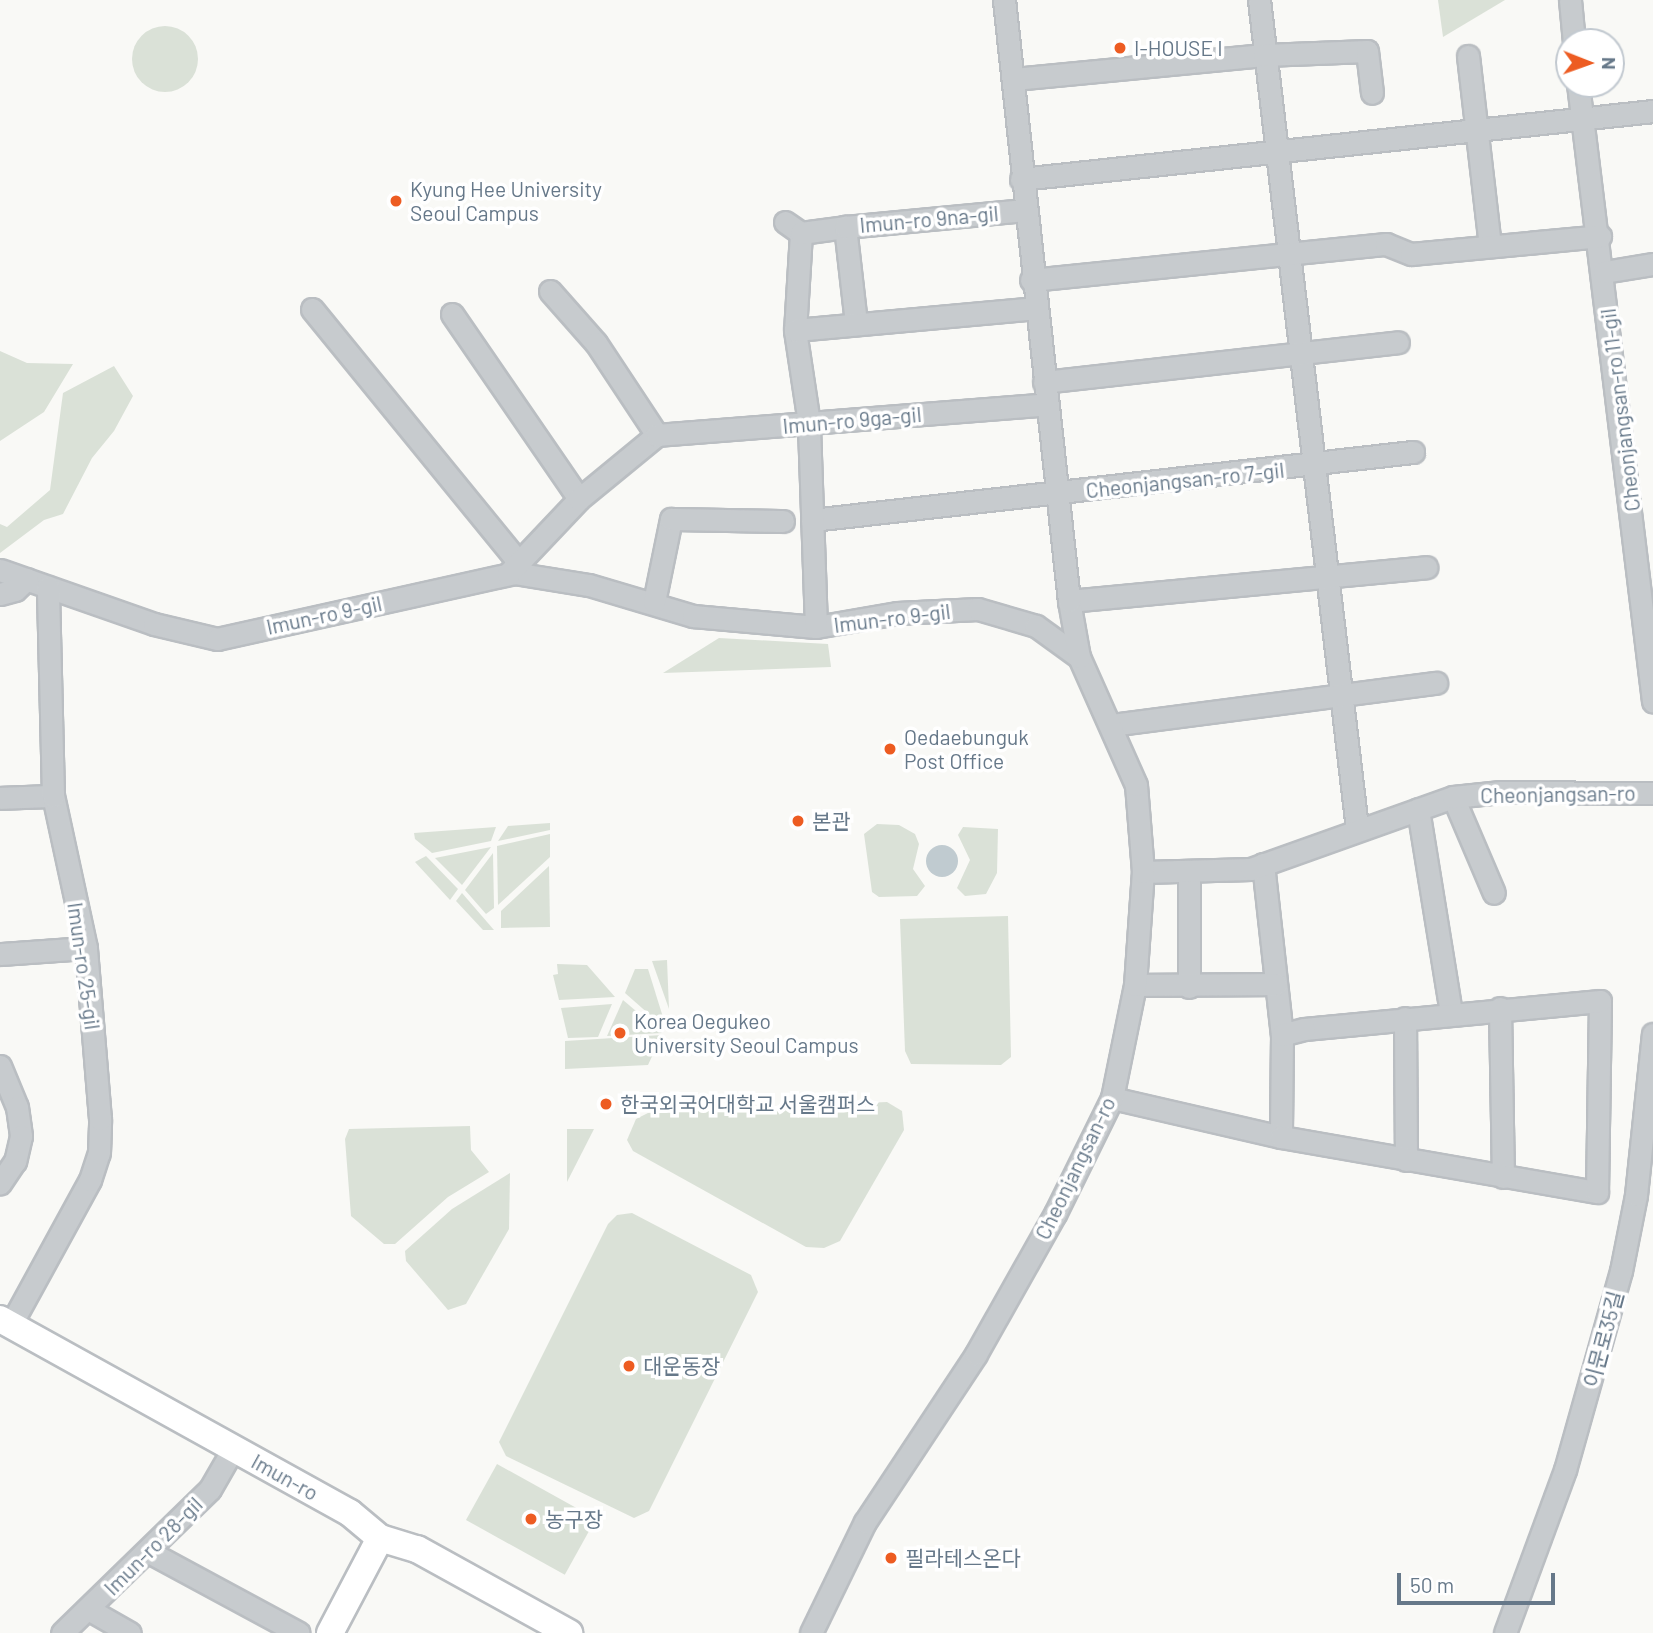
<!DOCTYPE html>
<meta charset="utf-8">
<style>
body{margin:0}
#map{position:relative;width:1653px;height:1633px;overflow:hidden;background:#f9f9f6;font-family:Barlow,"Noto Sans KR",sans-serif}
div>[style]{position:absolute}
.green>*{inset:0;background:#dae1d7;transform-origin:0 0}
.round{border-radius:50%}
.water>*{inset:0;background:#c0cbd0}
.roads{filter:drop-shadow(2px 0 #babec2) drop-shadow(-2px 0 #babec2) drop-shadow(0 2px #babec2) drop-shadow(0 -2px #babec2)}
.minor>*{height:21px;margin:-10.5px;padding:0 10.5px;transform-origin:10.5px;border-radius:10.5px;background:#c7cbce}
.major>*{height:26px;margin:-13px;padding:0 13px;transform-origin:13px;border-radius:13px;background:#fff}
.dots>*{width:19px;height:19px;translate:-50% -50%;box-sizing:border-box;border:4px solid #fff;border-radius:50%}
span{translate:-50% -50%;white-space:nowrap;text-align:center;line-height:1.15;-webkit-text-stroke:7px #fff;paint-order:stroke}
.poi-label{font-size:21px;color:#667889}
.left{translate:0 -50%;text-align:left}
.street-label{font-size:21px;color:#667889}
.north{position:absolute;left:1555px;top:28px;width:70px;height:70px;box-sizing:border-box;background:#fff;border:2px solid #c2c9d0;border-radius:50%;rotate:91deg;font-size:19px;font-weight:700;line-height:28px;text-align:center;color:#667889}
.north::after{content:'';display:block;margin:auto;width:24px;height:32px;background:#ed5c22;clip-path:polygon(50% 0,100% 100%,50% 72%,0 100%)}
.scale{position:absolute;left:1397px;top:1573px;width:158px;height:32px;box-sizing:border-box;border:4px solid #667889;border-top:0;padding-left:9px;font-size:21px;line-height:24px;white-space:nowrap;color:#667889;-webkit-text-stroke:5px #fff;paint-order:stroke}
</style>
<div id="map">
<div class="green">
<i style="clip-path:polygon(1438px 0,1505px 0,1443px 37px)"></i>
<i class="round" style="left:132px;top:26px;width:66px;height:66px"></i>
<i style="clip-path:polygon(0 351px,27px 363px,73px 364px,44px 412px,0 441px)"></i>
<i style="clip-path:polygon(114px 366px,133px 396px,114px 431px,92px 458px,63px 514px,44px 520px,0 553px,0 524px,7px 527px,50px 490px,63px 393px)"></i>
<i style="clip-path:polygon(719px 638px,828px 644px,831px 667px,663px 673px)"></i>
<i style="clip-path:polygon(550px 823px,550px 830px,498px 841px,508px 826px)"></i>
<i style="clip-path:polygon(877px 824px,899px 825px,915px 834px,919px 844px,913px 869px,925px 886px,917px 896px,879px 897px,872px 892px,864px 834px)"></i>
<i style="clip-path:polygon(496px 827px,491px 841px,432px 853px,415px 839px,414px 833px)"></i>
<i style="clip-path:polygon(963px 827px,998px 829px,997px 873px,986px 894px,965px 896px,957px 888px,970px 860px,958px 835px)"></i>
<i style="clip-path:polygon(550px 834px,550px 857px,498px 905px,497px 846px)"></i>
<i style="clip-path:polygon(491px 847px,462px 885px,435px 858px)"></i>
<i style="clip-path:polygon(493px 853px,494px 908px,486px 914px,465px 890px)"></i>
<i style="clip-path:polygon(426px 856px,458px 889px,450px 900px,415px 862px)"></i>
<i style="clip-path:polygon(549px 866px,550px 927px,501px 928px,501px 911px)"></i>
<i style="clip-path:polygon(462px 893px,494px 930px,483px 930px,456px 901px)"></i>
<i style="clip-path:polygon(1008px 916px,1011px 1057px,1001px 1065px,911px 1064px,905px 1051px,900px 919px)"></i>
<i style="clip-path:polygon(667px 960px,669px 1009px,652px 961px)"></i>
<i style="clip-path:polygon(557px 964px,587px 965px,615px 997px,559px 1000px,553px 975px,558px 974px)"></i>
<i style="clip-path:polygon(635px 969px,648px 969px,667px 1030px,625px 993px)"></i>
<i style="clip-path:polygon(623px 1000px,662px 1033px,607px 1036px)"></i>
<i style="clip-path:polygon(612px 1004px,598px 1037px,568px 1038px,561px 1008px)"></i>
<i style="clip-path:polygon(662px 1035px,648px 1065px,565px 1069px,565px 1041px)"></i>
<i style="clip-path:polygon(887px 1102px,902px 1111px,904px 1130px,840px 1241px,824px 1248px,806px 1247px,633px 1151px,627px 1140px,636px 1119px,648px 1113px)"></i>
<i style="clip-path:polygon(470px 1126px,471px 1150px,489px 1172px,448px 1197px,395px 1244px,384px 1244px,351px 1216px,345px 1139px,349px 1129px)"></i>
<i style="clip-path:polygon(567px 1129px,594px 1129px,567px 1182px)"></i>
<i style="clip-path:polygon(510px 1173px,509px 1229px,466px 1304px,448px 1310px,406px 1261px,405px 1251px,452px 1209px)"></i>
<i style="clip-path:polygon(632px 1213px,751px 1275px,758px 1292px,649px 1511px,634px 1518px,506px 1456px,499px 1442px,608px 1224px,617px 1215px)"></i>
<i style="left:497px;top:1464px;width:113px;height:64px;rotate:29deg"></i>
</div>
<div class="water">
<i class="round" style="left:926px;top:845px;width:32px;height:32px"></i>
</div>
<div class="roads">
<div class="minor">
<i style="left:1259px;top:0;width:834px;rotate:83.25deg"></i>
<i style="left:1570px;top:0;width:42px;rotate:84.6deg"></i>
<i style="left:1468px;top:56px;width:191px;rotate:83.4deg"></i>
<i style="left:1014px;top:79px;width:251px;rotate:-5.5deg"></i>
<i style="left:1264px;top:55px;width:103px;rotate:-2.2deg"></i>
<i style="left:1367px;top:51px;width:42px;rotate:83.2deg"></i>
<i style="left:1578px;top:84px;width:622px;rotate:83.07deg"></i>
<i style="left:1021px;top:179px;width:636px;rotate:-6.14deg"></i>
<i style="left:785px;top:222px;width:19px;rotate:35deg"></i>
<i style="left:801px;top:233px;width:97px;rotate:93.5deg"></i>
<i style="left:801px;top:233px;width:44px;rotate:-7.8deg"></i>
<i style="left:1604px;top:272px;width:50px;rotate:-9.3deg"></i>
<i style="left:1031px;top:280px;width:357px;rotate:-5.8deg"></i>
<i style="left:1386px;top:244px;width:27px;rotate:22deg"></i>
<i style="left:1411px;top:254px;width:190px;rotate:-5.4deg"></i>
<i style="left:550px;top:291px;width:69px;rotate:48.5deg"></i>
<i style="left:596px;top:343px;width:110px;rotate:56.5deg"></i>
<i style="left:312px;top:309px;width:329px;rotate:50.8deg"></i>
<i style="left:452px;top:314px;width:224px;rotate:55.5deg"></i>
<i style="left:856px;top:323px;width:97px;rotate:-96.5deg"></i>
<i style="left:845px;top:227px;width:181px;rotate:-5.4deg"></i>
<i style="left:1044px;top:382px;width:356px;rotate:-6.4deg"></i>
<i style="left:812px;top:520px;width:605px;rotate:-6.46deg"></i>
<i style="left:0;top:570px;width:163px;rotate:19.3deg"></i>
<i style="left:154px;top:624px;width:65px;rotate:13.4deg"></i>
<i style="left:217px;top:639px;width:304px;rotate:-12.5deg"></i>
<i style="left:514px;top:573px;width:76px;rotate:9.1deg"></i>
<i style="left:589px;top:585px;width:109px;rotate:16.6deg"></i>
<i style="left:693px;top:616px;width:123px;rotate:5.1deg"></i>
<i style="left:816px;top:627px;width:82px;rotate:-9.8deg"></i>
<i style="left:897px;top:613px;width:81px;rotate:-2.8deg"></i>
<i style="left:978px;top:609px;width:60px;rotate:16.3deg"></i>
<i style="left:1036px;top:626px;width:53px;rotate:35.8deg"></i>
<i style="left:508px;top:574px;width:103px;rotate:-46.6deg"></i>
<i style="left:579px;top:499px;width:101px;rotate:-39.4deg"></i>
<i style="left:657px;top:435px;width:391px;rotate:-4.5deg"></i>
<i style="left:0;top:594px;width:16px;rotate:-15deg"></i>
<i style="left:15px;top:590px;width:16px;rotate:-43deg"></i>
<i style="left:1069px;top:601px;width:359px;rotate:-5.4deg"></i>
<i style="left:654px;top:602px;width:85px;rotate:-78.4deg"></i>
<i style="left:671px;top:519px;width:112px;rotate:1deg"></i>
<i style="left:816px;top:627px;width:204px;rotate:-92deg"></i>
<i style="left:809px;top:423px;width:94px;rotate:-98.6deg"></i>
<i style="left:795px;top:330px;width:241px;rotate:-5.2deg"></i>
<i style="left:1111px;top:725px;width:328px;rotate:-7.4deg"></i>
<i style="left:1453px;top:797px;width:104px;rotate:66.9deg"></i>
<i style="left:0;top:798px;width:53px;rotate:-2.2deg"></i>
<i style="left:1418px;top:809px;width:207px;rotate:80.8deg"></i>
<i style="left:1263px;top:864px;width:172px;rotate:83.7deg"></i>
<i style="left:1282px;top:1035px;width:102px;rotate:90.6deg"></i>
<i style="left:1189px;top:871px;width:116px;rotate:90deg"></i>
<i style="left:1143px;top:872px;width:108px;rotate:-1.6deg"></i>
<i style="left:1251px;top:869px;width:214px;rotate:-19.6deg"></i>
<i style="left:1453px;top:797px;width:48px;rotate:-5.9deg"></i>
<i style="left:1501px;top:792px;width:152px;rotate:0.4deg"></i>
<i style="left:0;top:954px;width:86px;rotate:-4deg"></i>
<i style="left:1135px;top:985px;width:141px;rotate:-0.4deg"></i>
<i style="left:1500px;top:1008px;width:169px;rotate:89deg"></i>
<i style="left:1405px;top:1018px;width:142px;rotate:89.6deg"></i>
<i style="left:0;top:1066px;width:44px;rotate:67.5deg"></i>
<i style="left:17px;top:1107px;width:29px;rotate:82deg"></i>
<i style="left:21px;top:1136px;width:26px;rotate:103deg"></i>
<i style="left:15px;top:1161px;width:27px;rotate:124deg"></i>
<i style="left:1112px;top:1098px;width:173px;rotate:13deg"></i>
<i style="left:1281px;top:1137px;width:321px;rotate:9.9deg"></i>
<i style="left:1597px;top:1192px;width:191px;rotate:-89.1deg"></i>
<i style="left:1600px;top:1001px;width:297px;rotate:174.6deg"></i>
<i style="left:1304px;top:1029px;width:23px;rotate:165deg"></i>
<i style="left:10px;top:1326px;width:166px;rotate:-61.3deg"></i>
<i style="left:90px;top:1180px;width:28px;rotate:-72deg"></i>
<i style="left:99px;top:1153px;width:34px;rotate:-88deg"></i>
<i style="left:100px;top:1119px;width:172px;rotate:-94.7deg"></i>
<i style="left:86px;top:948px;width:156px;rotate:-102.2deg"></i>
<i style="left:53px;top:796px;width:209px;rotate:-91.4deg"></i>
<i style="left:149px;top:1552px;width:170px;rotate:28.4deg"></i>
<i style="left:88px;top:1609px;width:48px;rotate:29.7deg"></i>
<i style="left:62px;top:1633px;width:206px;rotate:-44.2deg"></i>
<i style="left:210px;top:1489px;width:46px;rotate:-60.1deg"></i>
<i style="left:811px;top:1633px;width:123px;rotate:-64.1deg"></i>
<i style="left:865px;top:1522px;width:201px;rotate:-56.5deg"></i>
<i style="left:976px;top:1354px;width:161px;rotate:-60.6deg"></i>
<i style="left:1055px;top:1214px;width:129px;rotate:-63.8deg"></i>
<i style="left:1112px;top:1098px;width:115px;rotate:-78.5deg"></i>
<i style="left:1135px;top:985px;width:113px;rotate:-86deg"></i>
<i style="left:1143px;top:872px;width:87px;rotate:-94.6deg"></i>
<i style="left:1136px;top:785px;width:140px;rotate:-114deg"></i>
<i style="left:1079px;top:657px;width:57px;rotate:-100.1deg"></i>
<i style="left:1069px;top:601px;width:605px;rotate:-96.17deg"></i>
<i style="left:1505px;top:1633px;width:174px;rotate:-69.8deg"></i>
<i style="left:1565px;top:1470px;width:207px;rotate:-74.3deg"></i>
<i style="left:1621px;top:1271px;width:77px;rotate:-78.8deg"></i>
<i style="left:1636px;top:1195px;width:162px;rotate:-84deg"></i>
</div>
<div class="major">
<i style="left:0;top:1319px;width:400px;rotate:29deg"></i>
<i style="left:350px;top:1513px;width:39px;rotate:40deg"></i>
<i style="left:380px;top:1538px;width:39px;rotate:17deg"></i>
<i style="left:417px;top:1549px;width:174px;rotate:28.9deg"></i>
<i style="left:330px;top:1633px;width:107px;rotate:-62.2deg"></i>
</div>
</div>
<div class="dots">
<i style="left:1120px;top:48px;background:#ed5c22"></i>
<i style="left:396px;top:201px;background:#ed5c22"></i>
<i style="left:890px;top:749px;background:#ed5c22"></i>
<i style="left:798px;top:821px;background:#ed5c22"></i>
<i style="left:620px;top:1033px;background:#ed5c22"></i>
<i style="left:606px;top:1104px;background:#ed5c22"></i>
<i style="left:629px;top:1366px;background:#ed5c22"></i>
<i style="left:531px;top:1519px;background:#ed5c22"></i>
<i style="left:891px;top:1558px;background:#ed5c22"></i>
</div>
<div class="poi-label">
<span class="left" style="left:1134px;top:48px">I-HOUSE I</span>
<span class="left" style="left:410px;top:201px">Kyung Hee University<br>Seoul Campus</span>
<span class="left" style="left:904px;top:749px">Oedaebunguk<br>Post Office</span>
<span class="left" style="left:812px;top:821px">본관</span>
<span class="left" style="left:634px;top:1033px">Korea Oegukeo<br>University Seoul Campus</span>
<span class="left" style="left:620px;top:1104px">한국외국어대학교 서울캠퍼스</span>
<span class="left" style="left:643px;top:1366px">대운동장</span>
<span class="left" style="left:545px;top:1519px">농구장</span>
<span class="left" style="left:905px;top:1558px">필라테스온다</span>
</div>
<div class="street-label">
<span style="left:929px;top:219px;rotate:-5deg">Imun-ro 9na-gil</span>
<span style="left:1620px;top:410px;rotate:-97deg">Cheonjangsan-ro 11-gil</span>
<span style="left:852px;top:420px;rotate:-5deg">Imun-ro 9ga-gil</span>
<span style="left:1185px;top:480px;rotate:-6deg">Cheonjangsan-ro 7-gil</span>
<span style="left:324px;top:615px;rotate:-12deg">Imun-ro 9-gil</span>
<span style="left:892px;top:618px;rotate:-7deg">Imun-ro 9-gil</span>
<span style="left:1558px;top:794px;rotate:-1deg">Cheonjangsan-ro</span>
<span style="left:84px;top:966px;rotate:82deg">Imun-ro 25-gil</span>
<span style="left:1075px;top:1168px;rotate:-64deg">Cheonjangsan-ro</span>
<span style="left:1603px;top:1339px;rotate:-75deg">이문로35길</span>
<span style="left:285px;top:1477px;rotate:29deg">Imun-ro</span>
<span style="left:153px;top:1546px;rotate:-45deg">Imun-ro 28-gil</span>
</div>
<div class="north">N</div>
<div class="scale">50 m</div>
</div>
